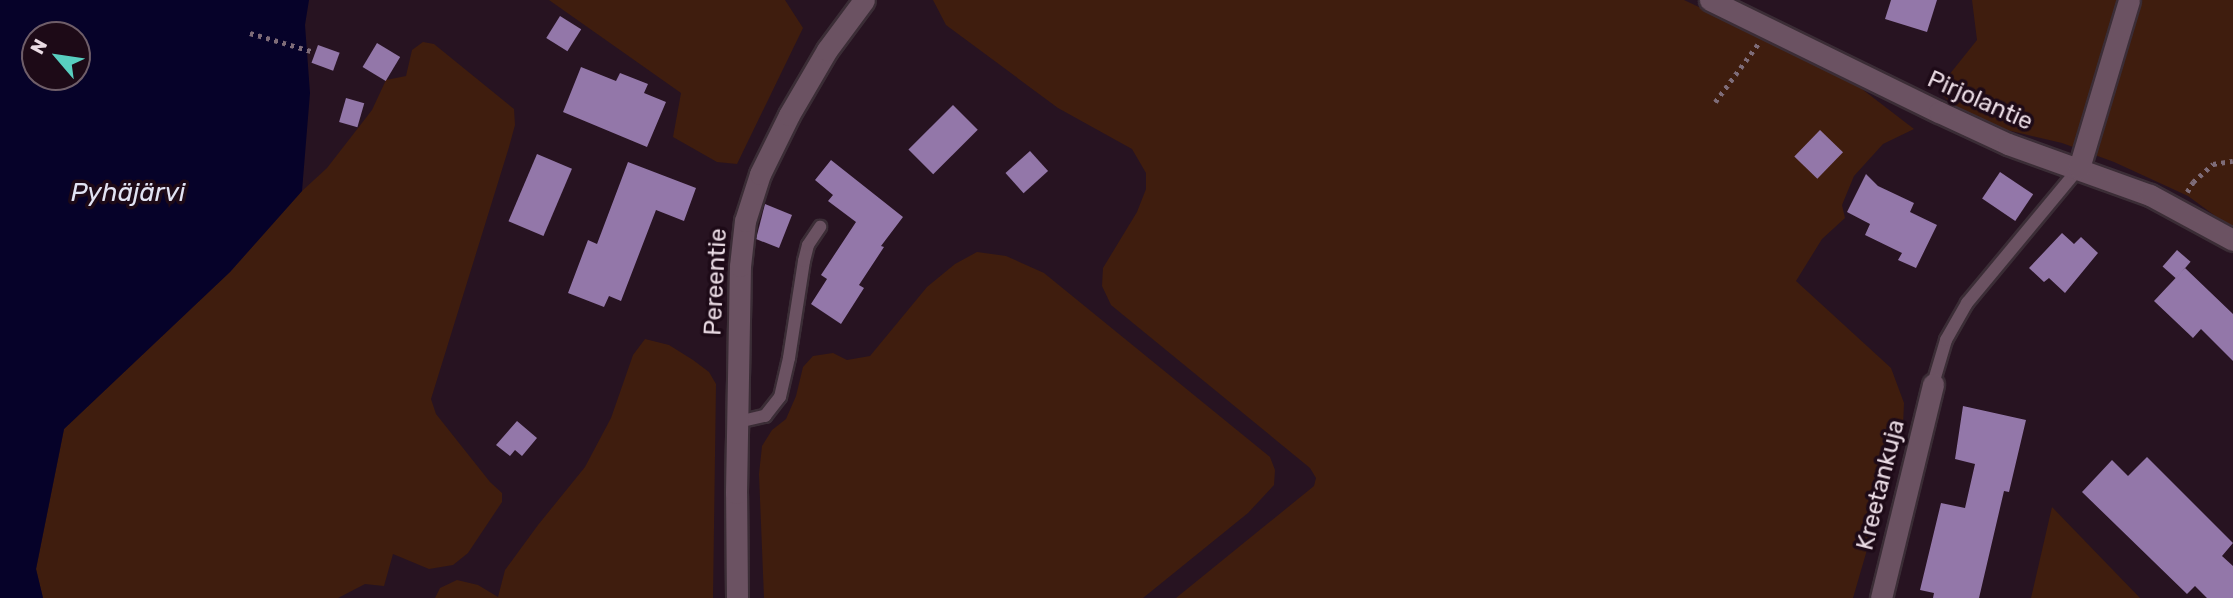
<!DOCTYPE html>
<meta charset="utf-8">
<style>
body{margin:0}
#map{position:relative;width:2233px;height:598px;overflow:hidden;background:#271321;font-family:Rubik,sans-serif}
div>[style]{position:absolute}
.green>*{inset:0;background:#3f1d0e}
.water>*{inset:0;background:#060229}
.building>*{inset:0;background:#9377a9;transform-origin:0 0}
.path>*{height:4.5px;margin-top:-2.25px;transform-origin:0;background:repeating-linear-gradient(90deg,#7e6c78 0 3.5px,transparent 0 8.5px)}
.roads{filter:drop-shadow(2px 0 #3b2d36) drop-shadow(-2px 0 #3b2d36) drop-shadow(0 2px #3b2d36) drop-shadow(0 -2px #3b2d36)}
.lane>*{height:12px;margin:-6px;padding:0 6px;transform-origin:6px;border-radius:6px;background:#6b5262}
.street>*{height:21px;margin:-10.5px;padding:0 10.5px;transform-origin:10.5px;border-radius:10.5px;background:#6b5262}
.secondary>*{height:21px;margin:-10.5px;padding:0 10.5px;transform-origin:10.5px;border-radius:10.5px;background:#6b5262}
span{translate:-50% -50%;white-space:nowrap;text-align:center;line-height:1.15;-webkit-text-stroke:7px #1d0a17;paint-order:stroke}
.street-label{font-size:24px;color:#eadbe4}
.water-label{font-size:26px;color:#e1e3f3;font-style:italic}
.north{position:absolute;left:21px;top:21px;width:70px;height:70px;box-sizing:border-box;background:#1d0a17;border:2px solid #6f5e69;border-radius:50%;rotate:299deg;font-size:19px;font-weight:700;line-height:28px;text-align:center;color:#eadbe4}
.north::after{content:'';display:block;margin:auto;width:24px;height:32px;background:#58cec0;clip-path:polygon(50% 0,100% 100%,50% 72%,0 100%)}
</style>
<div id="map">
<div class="green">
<i style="clip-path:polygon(549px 0,785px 0,803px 28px,737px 164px,717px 162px,673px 137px,681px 93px)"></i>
<i style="clip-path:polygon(933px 0,1684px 0,1845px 76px,1914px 129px,1883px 144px,1854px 176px,1842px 205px,1845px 218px,1822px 239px,1796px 281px,1891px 368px,1904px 403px,1903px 426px,1853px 598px,1176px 598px,1314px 486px,1316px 478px,1310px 468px,1111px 305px,1102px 286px,1103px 268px,1137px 212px,1146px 189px,1146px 173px,1132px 149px,1058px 108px,946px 25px)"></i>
<i style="clip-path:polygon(1972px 0,2233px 0,2233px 229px,2188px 196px,2114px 162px,2062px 143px,2007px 130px,1958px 110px,1943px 96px,1941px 85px,1977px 40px)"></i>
<i style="clip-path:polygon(423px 42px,434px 44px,514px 109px,515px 125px,509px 147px,431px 399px,436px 414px,490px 482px,502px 493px,502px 502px,468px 553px,453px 565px,429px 569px,393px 554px,384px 586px,365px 584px,338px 598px,43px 598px,36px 569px,64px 429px,230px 272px,302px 191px,327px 168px,372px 110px,386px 80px,406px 76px,412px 50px)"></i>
<i style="clip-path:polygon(977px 252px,1006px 256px,1044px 273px,1270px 457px,1275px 470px,1274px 485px,1248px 513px,1143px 598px,764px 598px,759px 474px,762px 446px,772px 430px,786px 419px,796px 396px,803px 367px,813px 356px,833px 353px,847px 360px,870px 356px,927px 287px,955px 264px)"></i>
<i style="clip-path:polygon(645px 339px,669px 345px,693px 360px,709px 372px,716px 384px,713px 598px,435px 598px,440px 588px,457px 580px,478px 585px,498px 597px,505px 570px,538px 525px,585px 467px,611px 418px,633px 355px)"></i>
<i style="clip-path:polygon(2052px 507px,2140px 598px,2031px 598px)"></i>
</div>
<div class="water">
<i style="clip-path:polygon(evenodd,0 0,309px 0,305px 25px,310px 93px,302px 191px,230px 272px,64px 429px,36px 569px,43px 598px,0 598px,0 0,35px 35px,77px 35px,77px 77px,35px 77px,35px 35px)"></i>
</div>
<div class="building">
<i style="clip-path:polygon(1891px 0,1937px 0,1927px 32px,1885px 19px)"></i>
<i style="left:560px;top:16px;width:25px;height:26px;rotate:32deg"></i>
<i style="left:377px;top:43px;width:27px;height:28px;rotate:31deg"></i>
<i style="left:318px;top:45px;width:23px;height:19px;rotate:20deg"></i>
<i style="clip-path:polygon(581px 67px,616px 81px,620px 73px,648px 84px,644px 93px,666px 102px,647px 147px,563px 112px)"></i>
<i style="left:346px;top:98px;width:19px;height:25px;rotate:16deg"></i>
<i style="left:953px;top:105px;width:35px;height:63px;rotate:45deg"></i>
<i style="left:1820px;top:130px;width:32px;height:37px;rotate:44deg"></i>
<i style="left:1030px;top:151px;width:27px;height:33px;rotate:48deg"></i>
<i style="left:537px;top:154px;width:38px;height:73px;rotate:23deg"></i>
<i style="clip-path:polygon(831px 160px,903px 217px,881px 246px,884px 247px,859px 285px,864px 288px,841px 324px,811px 304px,827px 279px,821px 275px,856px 222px,828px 201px,833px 195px,815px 180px)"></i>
<i style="clip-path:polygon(628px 162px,696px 188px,684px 221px,656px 210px,621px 301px,609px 296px,604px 307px,568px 293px,588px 240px,597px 244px)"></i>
<i style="left:2000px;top:172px;width:40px;height:32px;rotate:34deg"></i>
<i style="clip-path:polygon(1866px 174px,1878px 186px,1914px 203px,1910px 212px,1937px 225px,1916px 268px,1898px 260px,1902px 253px,1865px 235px,1870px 224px,1847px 212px)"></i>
<i style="clip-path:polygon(765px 204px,792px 215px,779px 248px,756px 239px)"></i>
<i style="clip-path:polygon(2062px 233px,2074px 244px,2081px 237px,2098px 253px,2065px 293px,2049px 278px,2044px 282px,2029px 268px)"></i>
<i style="left:2177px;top:250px;width:18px;height:22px;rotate:41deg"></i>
<i style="clip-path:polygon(2185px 268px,2233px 314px,2233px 361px,2201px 329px,2193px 338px,2154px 301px)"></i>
<i style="clip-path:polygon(1963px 406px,2026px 420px,2009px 492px,2004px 491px,1979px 598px,1933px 598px,1934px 593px,1920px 590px,1941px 503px,1965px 508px,1975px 464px,1955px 459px)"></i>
<i style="clip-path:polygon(517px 421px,537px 438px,522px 456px,515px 450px,510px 456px,496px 445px)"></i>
<i style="clip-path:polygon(2147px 457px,2233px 543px,2222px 556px,2233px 566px,2233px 598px,2207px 598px,2195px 586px,2187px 594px,2082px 492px,2112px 460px,2128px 476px)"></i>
</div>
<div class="path">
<i style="left:250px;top:33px;width:64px;rotate:16.4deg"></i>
<i style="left:1715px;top:102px;width:72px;rotate:-53.4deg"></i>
<i style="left:2187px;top:192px;width:12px;rotate:-59deg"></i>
<i style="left:2193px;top:182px;width:27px;rotate:-42deg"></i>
<i style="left:2213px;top:164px;width:20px;rotate:-9deg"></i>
</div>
<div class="roads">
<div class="lane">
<i style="left:1933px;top:384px;width:46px;rotate:-73.5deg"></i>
<i style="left:1946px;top:340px;width:43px;rotate:-60.4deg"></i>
<i style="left:1967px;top:303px;width:175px;rotate:-50.3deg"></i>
<i style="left:738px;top:422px;width:28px;rotate:-13deg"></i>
<i style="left:765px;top:416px;width:24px;rotate:-52deg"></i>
<i style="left:780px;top:397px;width:40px;rotate:-77deg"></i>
<i style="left:789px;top:358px;width:98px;rotate:-81.2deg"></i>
<i style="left:804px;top:261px;width:16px;rotate:-76deg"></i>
<i style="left:808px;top:245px;width:22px;rotate:-56deg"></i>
</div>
<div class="street">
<i style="left:1710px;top:0;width:255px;rotate:26.1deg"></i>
<i style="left:1939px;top:112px;width:76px;rotate:24.9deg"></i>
<i style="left:2008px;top:144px;width:151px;rotate:19.8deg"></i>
<i style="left:2150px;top:195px;width:94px;rotate:28.5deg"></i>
<i style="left:2079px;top:168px;width:175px;rotate:-73.4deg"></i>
<i style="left:1881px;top:598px;width:220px;rotate:-76.3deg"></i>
</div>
<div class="secondary">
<i style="left:737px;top:598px;width:105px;rotate:-90.5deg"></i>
<i style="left:736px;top:493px;width:227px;rotate:-89deg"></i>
<i style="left:740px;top:266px;width:45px;rotate:-83.7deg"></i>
<i style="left:745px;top:221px;width:49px;rotate:-72.3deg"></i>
<i style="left:760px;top:174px;width:66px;rotate:-63.8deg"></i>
<i style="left:789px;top:115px;width:75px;rotate:-59.7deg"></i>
<i style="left:827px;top:50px;width:62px;rotate:-53.5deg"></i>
</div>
</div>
<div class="street-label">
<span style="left:1980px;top:101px;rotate:24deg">Pirjolantie</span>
<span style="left:716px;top:282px;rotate:-87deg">Pereentie</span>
<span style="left:1881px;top:485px;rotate:-76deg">Kreetankuja</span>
</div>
<div class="water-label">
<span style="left:128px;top:193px">Pyhäjärvi</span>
</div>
<div class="north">N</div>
</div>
